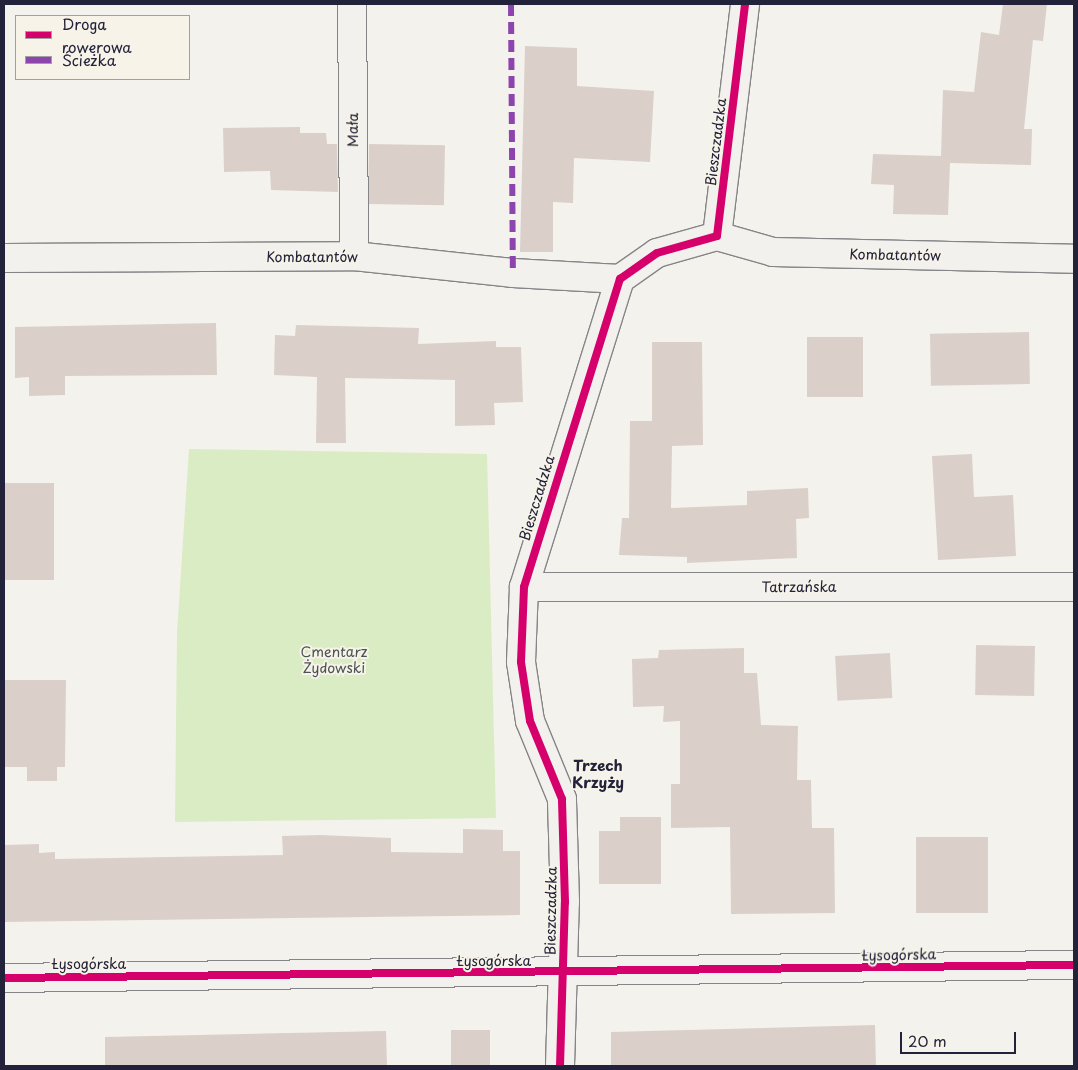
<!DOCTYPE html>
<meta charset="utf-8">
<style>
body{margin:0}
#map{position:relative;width:1078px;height:1070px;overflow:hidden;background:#f4f2ec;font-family:"Playpen Sans",sans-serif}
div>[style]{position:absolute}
.green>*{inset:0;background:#d9ecc3}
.building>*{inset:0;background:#dbcfca;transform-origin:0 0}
.roads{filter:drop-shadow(1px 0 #858486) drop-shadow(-1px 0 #858486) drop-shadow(0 1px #858486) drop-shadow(0 -1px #858486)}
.street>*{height:28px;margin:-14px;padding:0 14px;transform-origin:14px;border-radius:14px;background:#f2f1ed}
.quiet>*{height:6px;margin-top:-3px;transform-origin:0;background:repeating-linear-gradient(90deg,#8e44ad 0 12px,transparent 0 18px)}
.cycleway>*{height:8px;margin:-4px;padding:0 4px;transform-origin:4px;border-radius:4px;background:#d6006c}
span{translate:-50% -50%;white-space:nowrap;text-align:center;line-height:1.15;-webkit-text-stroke:4px #f7f3e8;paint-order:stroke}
.street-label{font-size:14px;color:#22223b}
.park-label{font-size:14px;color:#4a5455}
.neighbourhood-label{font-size:15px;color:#22223b;font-weight:700}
.frame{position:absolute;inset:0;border:5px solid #22223b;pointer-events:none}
.legend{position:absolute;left:15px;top:15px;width:175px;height:65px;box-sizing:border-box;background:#f7f3e8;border:1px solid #a29fa3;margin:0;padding:6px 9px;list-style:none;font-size:15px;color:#22223b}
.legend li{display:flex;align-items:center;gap:10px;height:25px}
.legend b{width:25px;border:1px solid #a29fa3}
.scale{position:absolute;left:900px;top:1032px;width:116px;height:22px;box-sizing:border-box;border:2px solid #22223b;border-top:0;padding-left:6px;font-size:15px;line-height:18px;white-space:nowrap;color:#22223b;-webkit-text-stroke:4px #f7f3e8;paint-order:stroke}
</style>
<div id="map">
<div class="green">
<i style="clip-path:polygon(189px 449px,487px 454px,496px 818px,175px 822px,177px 633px)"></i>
</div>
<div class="building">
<i style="clip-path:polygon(1003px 4px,1047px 4px,1043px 41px,1033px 40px,1024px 129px,1032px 129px,1031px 165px,950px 163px,948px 215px,893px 214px,894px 185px,871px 184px,873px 154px,941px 156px,943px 90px,974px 92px,981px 32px,999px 35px)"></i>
<i style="clip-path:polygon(525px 46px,577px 48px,577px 86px,654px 91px,650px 162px,574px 158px,573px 203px,553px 202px,553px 252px,520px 252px)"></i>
<i style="clip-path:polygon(300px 127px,300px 133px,326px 133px,327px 144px,337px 144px,338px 192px,271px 190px,270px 171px,224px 172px,223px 128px)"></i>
<i style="left:369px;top:144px;width:76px;height:60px;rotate:1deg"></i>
<i style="clip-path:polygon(216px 323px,217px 375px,65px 376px,65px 395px,29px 396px,29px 377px,15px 378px,15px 327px)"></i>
<i style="clip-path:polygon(296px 325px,419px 328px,418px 344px,496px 341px,496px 347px,521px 347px,523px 402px,494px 403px,495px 425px,455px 426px,455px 380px,345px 378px,346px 443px,316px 443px,317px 377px,274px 375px,275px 335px,295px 336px)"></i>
<i style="left:1029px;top:332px;width:52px;height:99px;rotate:89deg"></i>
<i style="left:807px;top:337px;width:56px;height:60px"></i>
<i style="clip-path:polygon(652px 342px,702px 342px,703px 445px,672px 446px,671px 508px,747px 505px,747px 491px,808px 488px,809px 518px,796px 519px,797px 558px,687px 563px,687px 557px,619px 555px,622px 518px,629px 518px,630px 421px,652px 421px)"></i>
<i style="clip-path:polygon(972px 454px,974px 497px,1013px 495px,1016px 556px,938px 560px,932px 456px)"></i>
<i style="left:54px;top:483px;width:97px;height:50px;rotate:90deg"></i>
<i style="left:976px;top:645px;width:59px;height:50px;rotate:1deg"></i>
<i style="clip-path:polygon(744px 648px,744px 673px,757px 673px,761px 725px,798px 726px,797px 780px,811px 780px,812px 828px,834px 828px,835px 913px,731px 914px,730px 827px,671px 828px,671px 784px,680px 784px,680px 721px,663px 722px,664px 706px,633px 707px,632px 659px,658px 658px,659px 650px)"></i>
<i style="left:890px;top:653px;width:45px;height:55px;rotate:87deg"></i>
<i style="clip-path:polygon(4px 680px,66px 680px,65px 767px,57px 767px,57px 781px,27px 781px,27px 767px,4px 767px)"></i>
<i style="clip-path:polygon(620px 817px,661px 817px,661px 884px,599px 884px,599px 831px,620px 831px)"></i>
<i style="clip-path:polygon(463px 829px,503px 830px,503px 851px,520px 851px,520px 915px,4px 922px,4px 845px,39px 844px,39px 853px,55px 852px,55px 859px,283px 855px,282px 836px,320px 835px,391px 838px,391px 852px,463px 853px)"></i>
<i style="left:916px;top:837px;width:72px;height:76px"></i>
<i style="clip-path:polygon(875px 1025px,876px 1066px,611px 1066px,611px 1032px)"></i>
<i style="left:451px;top:1030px;width:39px;height:36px"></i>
<i style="clip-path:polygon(386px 1031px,387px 1066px,105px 1066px,105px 1037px)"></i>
</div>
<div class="roads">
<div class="street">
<i style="left:352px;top:4px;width:252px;rotate:89.5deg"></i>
<i style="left:717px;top:236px;width:58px;rotate:15.9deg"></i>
<i style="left:773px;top:252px;width:301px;rotate:1.3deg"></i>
<i style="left:717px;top:236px;width:234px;rotate:-83.1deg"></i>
<i style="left:4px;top:258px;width:350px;rotate:-0.3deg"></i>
<i style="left:354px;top:256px;width:160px;rotate:6.1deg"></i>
<i style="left:513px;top:273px;width:107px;rotate:3.2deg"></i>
<i style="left:524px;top:587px;width:550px"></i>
<i style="left:4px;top:978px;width:1070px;rotate:-0.7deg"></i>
<i style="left:560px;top:1066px;width:164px;rotate:-88.3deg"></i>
<i style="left:565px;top:902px;width:103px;rotate:-91.7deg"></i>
<i style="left:562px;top:799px;width:84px;rotate:-112.3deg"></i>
<i style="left:530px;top:721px;width:60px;rotate:-98.7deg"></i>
<i style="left:521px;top:662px;width:75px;rotate:-87.7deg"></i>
<i style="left:524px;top:587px;width:323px;rotate:-72.7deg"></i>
<i style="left:620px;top:279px;width:45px;rotate:-35.1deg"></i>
<i style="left:657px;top:253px;width:62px;rotate:-15.8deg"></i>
</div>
</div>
<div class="quiet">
<i style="left:511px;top:4px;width:269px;rotate:89.6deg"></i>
</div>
<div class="cycleway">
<i style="left:4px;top:978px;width:1070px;rotate:-0.7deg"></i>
<i style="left:560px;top:1066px;width:164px;rotate:-88.3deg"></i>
<i style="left:565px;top:902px;width:103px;rotate:-91.7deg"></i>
<i style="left:562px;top:799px;width:84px;rotate:-112.3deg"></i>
<i style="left:530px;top:721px;width:60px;rotate:-98.7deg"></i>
<i style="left:521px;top:662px;width:75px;rotate:-87.7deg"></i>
<i style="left:524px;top:587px;width:323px;rotate:-72.7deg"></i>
<i style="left:620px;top:279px;width:45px;rotate:-35.1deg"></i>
<i style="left:657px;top:253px;width:62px;rotate:-15.8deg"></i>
<i style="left:717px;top:236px;width:234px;rotate:-83.1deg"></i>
</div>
<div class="street-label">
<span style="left:353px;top:130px;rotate:-90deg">Mała</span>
<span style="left:716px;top:142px;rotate:-83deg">Bieszczadzka</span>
<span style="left:895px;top:255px;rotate:1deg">Kombatantów</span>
<span style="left:312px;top:257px">Kombatantów</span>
<span style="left:537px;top:498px;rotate:-73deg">Bieszczadzka</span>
<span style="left:799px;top:587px">Tatrzańska</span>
<span style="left:551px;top:911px;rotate:-89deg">Bieszczadzka</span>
<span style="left:899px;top:955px;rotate:-1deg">Łysogórska</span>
<span style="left:494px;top:961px">Łysogórska</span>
<span style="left:89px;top:964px">Łysogórska</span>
</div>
<div class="park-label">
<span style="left:334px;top:660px">Cmentarz<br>Żydowski</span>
</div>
<div class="neighbourhood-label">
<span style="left:598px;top:773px">Trzech<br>Krzyży</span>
</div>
<div class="frame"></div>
<ul class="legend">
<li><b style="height:6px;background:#d6006c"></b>Droga rowerowa</li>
<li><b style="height:6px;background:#8e44ad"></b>Ścieżka</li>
</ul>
<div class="scale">20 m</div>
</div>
